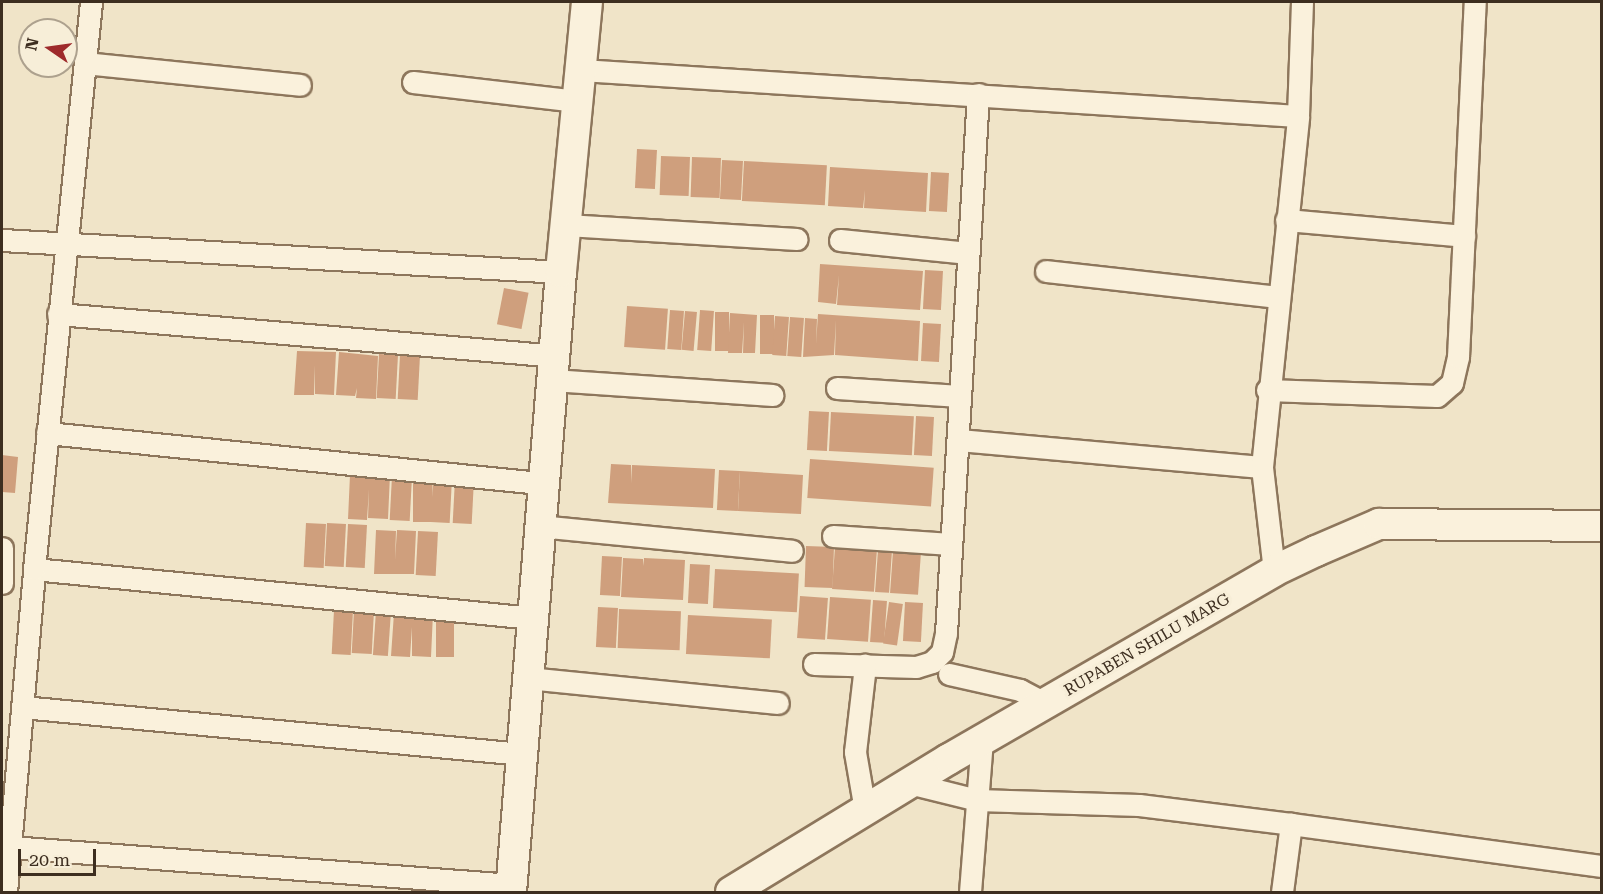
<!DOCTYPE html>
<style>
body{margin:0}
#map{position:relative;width:1603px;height:894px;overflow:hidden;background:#f0e4c8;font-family:"Roboto Serif",serif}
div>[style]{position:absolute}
.building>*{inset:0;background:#cf9f7d;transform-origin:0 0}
.roads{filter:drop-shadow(2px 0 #8d765c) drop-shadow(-2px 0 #8d765c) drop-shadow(0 2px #8d765c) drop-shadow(0 -2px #8d765c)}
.street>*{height:21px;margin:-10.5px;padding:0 10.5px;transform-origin:10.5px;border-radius:10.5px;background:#faf1dc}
.secondary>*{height:30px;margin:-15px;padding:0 15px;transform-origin:15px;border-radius:15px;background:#faf1dc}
span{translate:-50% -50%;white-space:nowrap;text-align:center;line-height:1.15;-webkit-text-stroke:6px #f7eed8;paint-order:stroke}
.street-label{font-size:16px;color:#3d2e20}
.frame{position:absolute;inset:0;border:3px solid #3d2e20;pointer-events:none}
.north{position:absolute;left:18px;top:18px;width:60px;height:60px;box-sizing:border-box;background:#f7eed8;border:2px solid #ada18e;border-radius:50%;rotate:283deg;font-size:16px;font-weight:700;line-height:24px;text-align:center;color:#3d2e20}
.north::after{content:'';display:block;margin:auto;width:21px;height:27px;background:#9e2a2b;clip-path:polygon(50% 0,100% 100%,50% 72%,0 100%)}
.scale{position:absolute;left:18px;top:849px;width:78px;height:27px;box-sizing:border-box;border:3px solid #3d2e20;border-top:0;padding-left:8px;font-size:18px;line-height:21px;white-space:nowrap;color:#3d2e20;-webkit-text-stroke:4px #f7eed8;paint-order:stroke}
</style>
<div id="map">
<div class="building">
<i style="left:637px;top:149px;width:20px;height:39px;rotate:3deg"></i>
<i style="left:661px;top:156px;width:29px;height:39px;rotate:2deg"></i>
<i style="left:692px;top:157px;width:29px;height:40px;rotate:2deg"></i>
<i style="left:722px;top:160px;width:21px;height:39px;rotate:3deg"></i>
<i style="left:744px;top:161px;width:83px;height:40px;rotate:3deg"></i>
<i style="clip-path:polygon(830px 167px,928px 173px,926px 212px,864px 208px,865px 190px,863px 208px,828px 206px)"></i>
<i style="left:931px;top:172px;width:18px;height:39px;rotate:3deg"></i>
<i style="clip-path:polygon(820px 264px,923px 271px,920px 310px,837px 305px,839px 275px,836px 304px,818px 302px)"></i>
<i style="left:925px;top:270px;width:18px;height:39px;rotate:3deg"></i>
<i style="left:504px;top:288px;width:25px;height:37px;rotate:11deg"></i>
<i style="left:627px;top:306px;width:41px;height:41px;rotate:4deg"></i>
<i style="left:670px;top:310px;width:14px;height:39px;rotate:4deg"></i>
<i style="left:700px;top:310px;width:14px;height:40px;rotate:4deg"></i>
<i style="left:685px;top:311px;width:12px;height:39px;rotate:5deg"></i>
<i style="left:715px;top:312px;width:14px;height:39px"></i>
<i style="clip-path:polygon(730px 313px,757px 315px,755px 353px,743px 353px,744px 322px,742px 353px,728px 353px)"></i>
<i style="clip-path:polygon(818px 314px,920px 321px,918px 361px,835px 355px,836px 320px,834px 355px,803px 357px,805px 318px,817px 319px,816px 344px)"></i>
<i style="left:760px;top:315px;width:14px;height:39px"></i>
<i style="left:775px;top:316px;width:14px;height:39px;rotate:4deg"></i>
<i style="left:790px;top:317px;width:14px;height:39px;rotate:4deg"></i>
<i style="left:923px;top:323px;width:18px;height:38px;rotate:3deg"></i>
<i style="clip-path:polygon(297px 351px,336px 352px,334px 395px,315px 394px,315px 365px,314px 395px,294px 395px)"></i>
<i style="clip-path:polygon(339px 352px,378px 356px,376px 399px,356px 398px,357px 388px,355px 396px,336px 395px)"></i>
<i style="left:379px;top:354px;width:19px;height:44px;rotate:3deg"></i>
<i style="left:400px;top:355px;width:20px;height:44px;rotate:3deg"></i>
<i style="left:809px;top:411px;width:20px;height:39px;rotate:3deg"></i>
<i style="left:831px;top:412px;width:83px;height:39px;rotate:3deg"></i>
<i style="left:916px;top:416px;width:18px;height:39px;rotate:3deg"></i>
<i style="clip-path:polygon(2px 455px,18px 457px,15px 493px,2px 492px)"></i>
<i style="left:810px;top:459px;width:124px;height:39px;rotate:4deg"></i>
<i style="clip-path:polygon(611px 464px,631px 465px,631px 483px,632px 465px,715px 469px,713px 508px,608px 503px)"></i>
<i style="left:719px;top:470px;width:21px;height:40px;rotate:3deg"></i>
<i style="clip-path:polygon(740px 471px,803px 475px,801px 514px,759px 512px,759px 503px,759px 512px,738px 511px)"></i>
<i style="clip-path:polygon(350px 475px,390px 475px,388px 519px,368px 518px,369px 489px,367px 520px,348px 519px)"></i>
<i style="left:392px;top:476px;width:20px;height:44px;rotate:3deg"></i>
<i style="left:433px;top:478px;width:19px;height:44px;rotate:3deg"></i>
<i style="left:413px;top:479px;width:19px;height:43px"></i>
<i style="left:455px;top:479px;width:19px;height:44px;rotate:3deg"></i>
<i style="left:306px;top:523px;width:20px;height:44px;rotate:3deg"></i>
<i style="left:327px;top:523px;width:19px;height:43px;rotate:3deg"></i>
<i style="left:348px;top:524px;width:19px;height:43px;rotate:3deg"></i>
<i style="clip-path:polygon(376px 530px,396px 531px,395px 560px,397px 530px,416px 531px,414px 574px,374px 574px)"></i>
<i style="left:418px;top:531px;width:20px;height:44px;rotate:3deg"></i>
<i style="left:806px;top:546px;width:28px;height:41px;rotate:2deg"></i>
<i style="left:835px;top:547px;width:42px;height:42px;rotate:4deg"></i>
<i style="left:878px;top:550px;width:14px;height:42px;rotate:4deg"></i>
<i style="left:893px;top:551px;width:28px;height:42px;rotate:4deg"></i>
<i style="left:602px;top:556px;width:20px;height:39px;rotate:3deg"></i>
<i style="clip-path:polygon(623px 558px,643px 559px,644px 566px,644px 558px,685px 560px,683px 600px,621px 597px)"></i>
<i style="left:690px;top:564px;width:20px;height:39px;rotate:3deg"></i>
<i style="left:715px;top:569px;width:84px;height:39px;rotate:3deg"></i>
<i style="left:800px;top:596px;width:28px;height:42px;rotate:4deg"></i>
<i style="left:830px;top:597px;width:41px;height:42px;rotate:4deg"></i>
<i style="left:873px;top:600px;width:14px;height:42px;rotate:4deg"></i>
<i style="left:889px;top:602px;width:14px;height:42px;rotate:8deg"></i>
<i style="left:905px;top:602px;width:18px;height:39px;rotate:3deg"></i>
<i style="left:598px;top:607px;width:20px;height:40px;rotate:3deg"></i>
<i style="left:619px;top:609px;width:62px;height:39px;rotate:2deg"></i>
<i style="left:334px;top:610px;width:19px;height:44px;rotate:3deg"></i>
<i style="left:354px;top:610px;width:20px;height:43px;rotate:3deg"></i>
<i style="left:376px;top:611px;width:15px;height:44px;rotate:4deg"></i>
<i style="clip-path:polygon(394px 613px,433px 613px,431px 657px,412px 656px,412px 627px,410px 657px,391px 656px)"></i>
<i style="left:436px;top:614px;width:18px;height:43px"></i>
<i style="left:688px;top:615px;width:84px;height:39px;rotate:3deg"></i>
</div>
<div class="roads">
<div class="street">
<i style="left:85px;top:63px;width:216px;rotate:5.8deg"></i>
<i style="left:581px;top:70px;width:718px;rotate:3.67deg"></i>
<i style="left:413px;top:82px;width:165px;rotate:6.6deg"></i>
<i style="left:1286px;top:220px;width:179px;rotate:5.1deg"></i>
<i style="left:566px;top:225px;width:231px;rotate:3.5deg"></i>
<i style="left:2px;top:240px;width:560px;rotate:3.28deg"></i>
<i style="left:840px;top:240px;width:129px;rotate:5.8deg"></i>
<i style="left:1046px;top:271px;width:232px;rotate:6.4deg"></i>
<i style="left:58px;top:314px;width:498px;rotate:4.8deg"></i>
<i style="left:552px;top:380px;width:221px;rotate:3.9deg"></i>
<i style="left:837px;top:388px;width:123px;rotate:3.7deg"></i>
<i style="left:1267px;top:390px;width:170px;rotate:2deg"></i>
<i style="left:1437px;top:396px;width:20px;rotate:-41deg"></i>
<i style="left:1452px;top:383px;width:27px;rotate:-77deg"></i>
<i style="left:1458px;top:357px;width:355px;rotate:-87.3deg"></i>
<i style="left:47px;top:433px;width:499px;rotate:5.8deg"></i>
<i style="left:958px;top:440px;width:305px;rotate:5.1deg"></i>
<i style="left:539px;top:526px;width:254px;rotate:5.6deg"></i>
<i style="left:833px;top:536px;width:118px;rotate:3.9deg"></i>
<i style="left:2px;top:548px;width:35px;rotate:90deg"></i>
<i style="left:34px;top:569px;width:501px;rotate:5.61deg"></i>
<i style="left:1274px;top:571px;width:105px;rotate:-96.6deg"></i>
<i style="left:1262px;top:467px;width:353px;rotate:-84.1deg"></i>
<i style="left:1298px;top:116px;width:114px;rotate:-88deg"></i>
<i style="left:814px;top:664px;width:102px;rotate:1.7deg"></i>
<i style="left:916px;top:667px;width:17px;rotate:-17deg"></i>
<i style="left:932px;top:662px;width:14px;rotate:-45deg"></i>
<i style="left:942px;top:652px;width:19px;rotate:-78deg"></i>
<i style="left:946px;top:633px;width:540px;rotate:-86.6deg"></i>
<i style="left:949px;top:674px;width:73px;rotate:12.7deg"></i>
<i style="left:1020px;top:690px;width:30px;rotate:28deg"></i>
<i style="left:528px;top:678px;width:251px;rotate:5.7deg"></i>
<i style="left:22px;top:707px;width:502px;rotate:5.37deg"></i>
<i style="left:909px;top:783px;width:70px;rotate:14deg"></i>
<i style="left:977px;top:800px;width:162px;rotate:1.8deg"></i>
<i style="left:1139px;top:805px;width:153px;rotate:7.1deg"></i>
<i style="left:865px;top:810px;width:59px;rotate:-99.8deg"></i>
<i style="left:855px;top:752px;width:88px;rotate:-83.4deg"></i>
<i style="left:10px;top:847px;width:503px;rotate:4.33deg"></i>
<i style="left:6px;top:892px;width:324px;rotate:-85deg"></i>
<i style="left:34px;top:569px;width:570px;rotate:-84.26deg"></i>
<i style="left:970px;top:892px;width:152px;rotate:-85.5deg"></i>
<i style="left:1282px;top:892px;width:69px;rotate:-82.5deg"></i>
<i style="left:1291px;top:824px;width:314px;rotate:7.7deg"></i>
</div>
<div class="secondary">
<i style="left:511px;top:892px;width:622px;rotate:-85.39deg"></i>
<i style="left:561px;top:272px;width:271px;rotate:-84.5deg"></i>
<i style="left:731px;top:892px;width:255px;rotate:-31.4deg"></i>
<i style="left:949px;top:759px;width:375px;rotate:-30deg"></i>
<i style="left:1274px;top:571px;width:47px;rotate:-25.5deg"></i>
<i style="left:1316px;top:551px;width:69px;rotate:-23.2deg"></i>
<i style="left:1379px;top:524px;width:223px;rotate:0.5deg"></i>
</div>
</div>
<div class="street-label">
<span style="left:1147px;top:645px;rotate:-30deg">RUPABEN SHILU MARG</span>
</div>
<div class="frame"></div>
<div class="north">N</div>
<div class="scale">20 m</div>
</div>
